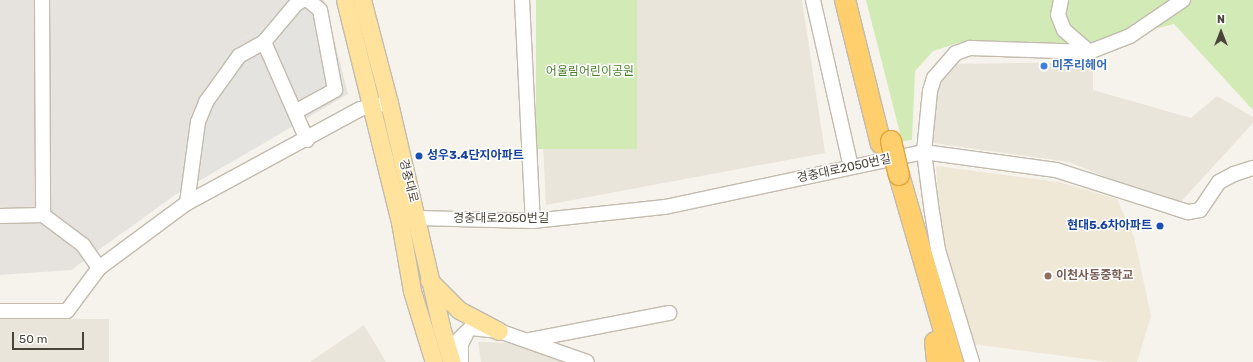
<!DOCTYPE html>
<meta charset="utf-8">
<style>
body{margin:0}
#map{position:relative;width:1253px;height:362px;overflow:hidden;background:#f6f3ec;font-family:Rubik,"Noto Sans KR",sans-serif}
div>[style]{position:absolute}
.residential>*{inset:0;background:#eae5da;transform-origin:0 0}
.industrial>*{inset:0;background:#e6e2dd}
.education>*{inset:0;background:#efe8d6}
.green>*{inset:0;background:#d2eab5;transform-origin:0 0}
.parking>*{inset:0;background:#e5e3e0}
.roads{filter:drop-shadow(1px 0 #c2bbae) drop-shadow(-1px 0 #c2bbae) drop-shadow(0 1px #c2bbae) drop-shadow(0 -1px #c2bbae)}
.minor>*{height:14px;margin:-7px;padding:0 7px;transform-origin:7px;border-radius:7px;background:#fff}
.major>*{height:17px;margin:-8.5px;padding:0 8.5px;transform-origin:8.5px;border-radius:8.5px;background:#ffe39c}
.highway>*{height:20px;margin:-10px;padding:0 10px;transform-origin:10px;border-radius:10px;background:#ffcf6e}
.bridges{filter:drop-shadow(1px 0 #e0a43c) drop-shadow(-1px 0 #e0a43c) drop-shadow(0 1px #e0a43c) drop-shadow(0 -1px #e0a43c)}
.highway-bridge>*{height:20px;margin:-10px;padding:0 10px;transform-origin:10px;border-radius:10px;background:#ffcf6e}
.dots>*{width:11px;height:11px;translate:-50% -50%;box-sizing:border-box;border:2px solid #fff;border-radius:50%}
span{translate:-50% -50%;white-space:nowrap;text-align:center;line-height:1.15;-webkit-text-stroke:3px #fff;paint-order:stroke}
.shop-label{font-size:12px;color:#366cbe;font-weight:700}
.left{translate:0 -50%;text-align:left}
.park-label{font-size:12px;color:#4a7f2a}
.transit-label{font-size:12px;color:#164399;font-weight:700}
.right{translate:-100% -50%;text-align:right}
.street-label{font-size:12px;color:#4b4439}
.education-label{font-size:12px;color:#785e54;font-weight:700}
.north{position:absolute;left:1201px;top:12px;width:40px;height:40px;-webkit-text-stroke:3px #fff;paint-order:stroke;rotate:0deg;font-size:11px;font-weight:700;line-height:16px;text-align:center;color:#4b4439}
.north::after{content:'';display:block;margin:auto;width:14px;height:18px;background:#4b4439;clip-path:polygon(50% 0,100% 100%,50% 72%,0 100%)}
.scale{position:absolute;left:12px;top:332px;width:72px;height:18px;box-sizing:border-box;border:2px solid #4b4439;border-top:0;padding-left:5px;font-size:12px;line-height:14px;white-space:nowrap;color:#4b4439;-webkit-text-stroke:3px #fff;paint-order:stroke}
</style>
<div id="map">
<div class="residential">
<i style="clip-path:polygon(536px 0,802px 0,825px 153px,546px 205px)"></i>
<i style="clip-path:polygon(1093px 62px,1093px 90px,1191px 118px,1217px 96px,1253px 117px,1253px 123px,1177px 206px,1069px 162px,933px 143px,937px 76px,948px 64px)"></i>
<i style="left:109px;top:319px;width:43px;height:109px;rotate:90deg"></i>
<i style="clip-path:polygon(364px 325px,386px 362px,310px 362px)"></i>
<i style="clip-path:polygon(478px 342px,519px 343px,566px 362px,481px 362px)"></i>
</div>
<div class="industrial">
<i style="clip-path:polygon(0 0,285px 0,266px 26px,234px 43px,192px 113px,175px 195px,71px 270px,0 275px)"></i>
</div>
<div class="education">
<i style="clip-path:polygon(936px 166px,1059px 182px,1117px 199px,1134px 237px,1151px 316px,1137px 362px,1109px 362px,973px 344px,940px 227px)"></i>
</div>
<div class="green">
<i style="left:536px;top:0;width:101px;height:149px"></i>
<i style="clip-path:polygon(866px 0,1253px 0,1253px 110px,1174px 24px,1093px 44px,961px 42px,933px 51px,915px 71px,912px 140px,902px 141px)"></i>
</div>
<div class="parking">
<i style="clip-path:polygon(285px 0,324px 0,348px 94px,175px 195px,192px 113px,234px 43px,266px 26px)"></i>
</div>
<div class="roads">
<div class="minor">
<i style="left:42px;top:0;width:215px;rotate:89.7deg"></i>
<i style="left:522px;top:0;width:221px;rotate:87.2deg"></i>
<i style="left:813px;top:0;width:171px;rotate:77.2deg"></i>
<i style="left:1061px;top:0;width:15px;rotate:101deg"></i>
<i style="left:1058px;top:15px;width:16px;rotate:68deg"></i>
<i style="left:1064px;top:30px;width:33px;rotate:41deg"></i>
<i style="left:264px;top:42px;width:107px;rotate:66.3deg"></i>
<i style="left:295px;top:112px;width:46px;rotate:-28.8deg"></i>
<i style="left:335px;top:90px;width:81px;rotate:-100.6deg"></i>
<i style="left:320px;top:10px;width:16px;rotate:-140deg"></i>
<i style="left:187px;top:203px;width:82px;rotate:-82.3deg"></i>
<i style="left:198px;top:122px;width:22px;rotate:-68deg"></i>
<i style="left:206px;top:102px;width:57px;rotate:-54.3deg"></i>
<i style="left:239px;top:56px;width:29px;rotate:-29deg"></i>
<i style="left:264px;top:42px;width:50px;rotate:-49.9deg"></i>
<i style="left:296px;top:4px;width:8px;rotate:-30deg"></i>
<i style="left:0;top:216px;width:43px;rotate:-1.3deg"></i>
<i style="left:43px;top:215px;width:50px;rotate:36.9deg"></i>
<i style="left:83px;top:245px;width:28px;rotate:55deg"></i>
<i style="left:406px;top:221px;width:11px;rotate:-15deg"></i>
<i style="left:417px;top:218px;width:116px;rotate:1.5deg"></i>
<i style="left:533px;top:221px;width:133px;rotate:-6.1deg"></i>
<i style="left:665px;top:207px;width:265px;rotate:-12deg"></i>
<i style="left:924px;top:152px;width:133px;rotate:7.8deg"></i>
<i style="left:1056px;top:170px;width:139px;rotate:17.7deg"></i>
<i style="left:1188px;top:212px;width:12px;rotate:-9deg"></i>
<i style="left:1200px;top:210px;width:34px;rotate:-56deg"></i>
<i style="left:1219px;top:182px;width:17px;rotate:-28deg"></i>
<i style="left:1234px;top:174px;width:20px;rotate:-18deg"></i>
<i style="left:0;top:311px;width:67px"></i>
<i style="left:67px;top:311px;width:54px;rotate:-53.3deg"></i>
<i style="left:99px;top:268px;width:109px;rotate:-36.5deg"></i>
<i style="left:187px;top:203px;width:197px;rotate:-28.5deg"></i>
<i style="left:360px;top:109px;width:30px;rotate:-12deg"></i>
<i style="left:529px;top:340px;width:143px;rotate:-10.9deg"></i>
<i style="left:448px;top:350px;width:32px;rotate:-44deg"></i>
<i style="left:471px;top:328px;width:28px;rotate:6deg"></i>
<i style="left:499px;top:331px;width:93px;rotate:19.4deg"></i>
<i style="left:461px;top:362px;width:18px;rotate:-90deg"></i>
<i style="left:461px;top:344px;width:11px;rotate:-63deg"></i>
<i style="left:972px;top:362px;width:117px;rotate:-106.9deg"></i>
<i style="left:938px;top:250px;width:37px;rotate:-99deg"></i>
<i style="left:932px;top:213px;width:62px;rotate:-97.5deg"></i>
<i style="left:924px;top:152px;width:61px;rotate:-84.4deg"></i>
<i style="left:930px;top:91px;width:14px;rotate:-73deg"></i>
<i style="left:934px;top:78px;width:33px;rotate:-49deg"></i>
<i style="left:956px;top:53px;width:15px;rotate:-20deg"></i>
<i style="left:970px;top:48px;width:119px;rotate:1.9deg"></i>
<i style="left:1089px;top:52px;width:44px;rotate:-21.3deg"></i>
<i style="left:1130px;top:36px;width:64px;rotate:-34.2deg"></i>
</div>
<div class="major">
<i style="left:345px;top:0;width:229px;rotate:76.1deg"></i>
<i style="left:400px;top:222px;width:70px;rotate:80.1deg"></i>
<i style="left:412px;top:291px;width:74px;rotate:72.8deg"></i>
<i style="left:362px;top:0;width:106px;rotate:75.3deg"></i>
<i style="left:389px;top:103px;width:230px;rotate:76.9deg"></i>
<i style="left:441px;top:327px;width:37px;rotate:73deg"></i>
<i style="left:429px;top:280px;width:42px;rotate:45deg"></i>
<i style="left:459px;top:310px;width:45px;rotate:27.7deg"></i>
</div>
<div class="highway">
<i style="left:845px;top:0;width:148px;rotate:76deg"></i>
<i style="left:899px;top:175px;width:195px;rotate:73.9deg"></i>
<i style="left:935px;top:342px;width:20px;rotate:84deg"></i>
</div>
</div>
<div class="bridges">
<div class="highway-bridge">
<i style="left:891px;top:141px;width:35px;rotate:77deg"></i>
</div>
</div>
<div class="dots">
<i style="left:1044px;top:66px;background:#3f7fe0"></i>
<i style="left:419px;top:156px;background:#1a4fb4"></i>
<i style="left:1160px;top:226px;background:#1a4fb4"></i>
<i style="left:1048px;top:276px;background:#8d6e63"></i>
</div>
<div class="shop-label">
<span class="left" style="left:1052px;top:66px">미주리헤어</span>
</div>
<div class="park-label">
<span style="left:590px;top:72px">어울림어린이공원</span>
</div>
<div class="transit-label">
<span class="left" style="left:427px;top:156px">성우3.4단지아파트</span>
<span class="right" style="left:1152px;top:226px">현대5.6차아파트</span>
</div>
<div class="street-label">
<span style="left:844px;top:169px;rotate:-12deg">경충대로2050번길</span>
<span style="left:408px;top:181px;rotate:76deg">경충대로</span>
<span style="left:501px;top:219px">경충대로2050번길</span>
</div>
<div class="education-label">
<span class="left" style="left:1056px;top:276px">이천사동중학교</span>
</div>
<div class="north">N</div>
<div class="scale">50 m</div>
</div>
